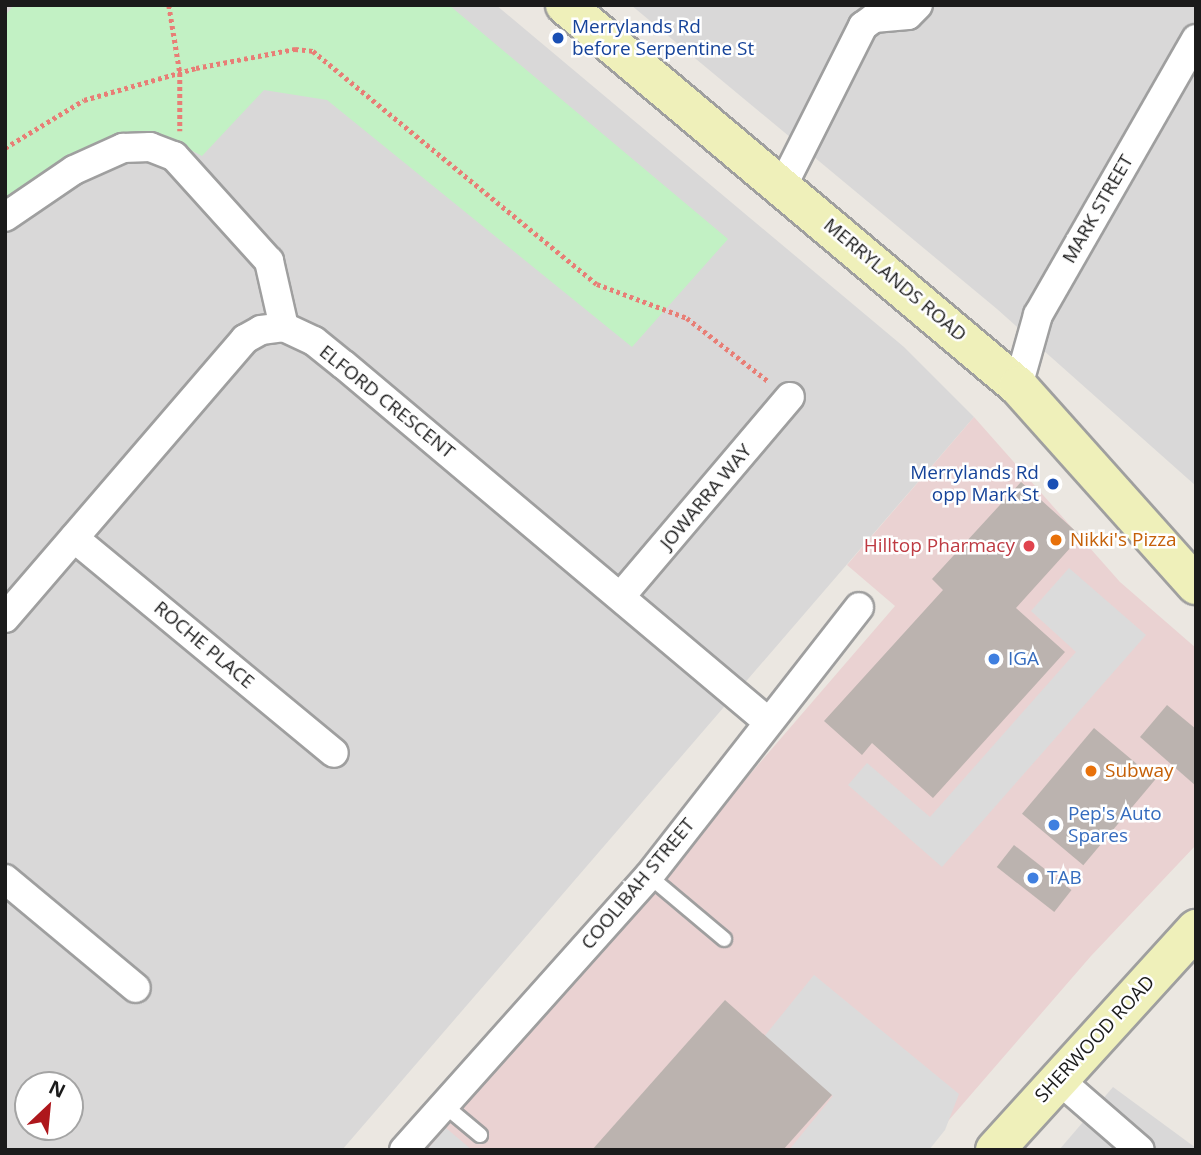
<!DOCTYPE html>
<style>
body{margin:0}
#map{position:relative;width:1201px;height:1155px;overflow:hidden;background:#ebe7e1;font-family:"Open Sans",sans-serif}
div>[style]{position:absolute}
.residential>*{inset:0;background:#d9d8d8}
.commercial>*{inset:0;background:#ead2d2}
.park>*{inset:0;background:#c2f1c4}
.parking>*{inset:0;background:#dbdbdb}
.building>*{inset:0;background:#bbb3af;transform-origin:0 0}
.path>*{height:4.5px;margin-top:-2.25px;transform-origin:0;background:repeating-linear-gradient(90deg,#e87e76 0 3.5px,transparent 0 7px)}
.roads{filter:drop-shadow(2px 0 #9f9f9f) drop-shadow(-2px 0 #9f9f9f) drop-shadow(0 2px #9f9f9f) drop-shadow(0 -2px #9f9f9f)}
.lane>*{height:14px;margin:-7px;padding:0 7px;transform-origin:7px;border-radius:7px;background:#fff}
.street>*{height:28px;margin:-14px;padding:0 14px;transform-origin:14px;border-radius:14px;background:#fff}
.secondary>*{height:38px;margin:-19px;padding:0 19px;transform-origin:19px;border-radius:19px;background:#eff0ba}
.dots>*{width:19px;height:19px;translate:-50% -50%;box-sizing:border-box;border:4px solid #fff;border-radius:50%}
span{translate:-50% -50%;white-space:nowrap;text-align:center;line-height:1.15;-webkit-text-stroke:5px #fff;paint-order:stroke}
.transit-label{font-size:19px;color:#164399}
.left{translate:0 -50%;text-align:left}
.right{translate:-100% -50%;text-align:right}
.street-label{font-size:19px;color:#1b1b1b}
.food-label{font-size:19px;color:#c56008}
.health-label{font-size:19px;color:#be3a42}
.shop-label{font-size:19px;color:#366cbe}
.frame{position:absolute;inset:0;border:7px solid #1b1b1b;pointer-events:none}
.north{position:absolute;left:14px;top:1071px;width:70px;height:70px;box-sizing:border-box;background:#fff;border:2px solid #a4a4a4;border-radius:50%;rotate:26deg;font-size:19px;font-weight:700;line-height:28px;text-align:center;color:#1b1b1b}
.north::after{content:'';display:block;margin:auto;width:24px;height:32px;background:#ae171c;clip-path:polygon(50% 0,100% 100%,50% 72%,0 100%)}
</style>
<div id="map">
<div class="residential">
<i style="clip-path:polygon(evenodd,5px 5px,496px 5px,904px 347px,974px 417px,342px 1150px,5px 1150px,5px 5px,28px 1085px,70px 1085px,70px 1127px,28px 1127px,28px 1085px)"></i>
<i style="clip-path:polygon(631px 5px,1196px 5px,1196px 486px,997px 309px)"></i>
<i style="clip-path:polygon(1113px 1087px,1196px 1148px,1196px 1150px,1059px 1150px)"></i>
</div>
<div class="commercial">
<i style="clip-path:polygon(974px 417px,1120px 582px,1196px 648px,1196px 845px,1091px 956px,923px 1150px,426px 1150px,895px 606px,847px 565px)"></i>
</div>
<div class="park">
<i style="clip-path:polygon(14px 5px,449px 5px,728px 239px,632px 347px,327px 100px,264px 90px,202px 156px,154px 131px,96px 143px,5px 205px,5px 16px)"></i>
</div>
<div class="parking">
<i style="clip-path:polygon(1069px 568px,1146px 635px,942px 867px,848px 785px,867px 763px,930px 817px,1076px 652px,1031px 611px)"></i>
<i style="clip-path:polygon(814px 975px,959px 1094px,945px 1130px,929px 1150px,789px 1150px,833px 1096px,763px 1038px)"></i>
<i style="clip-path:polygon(446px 1128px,472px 1150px,427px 1150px)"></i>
</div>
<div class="building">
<i style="clip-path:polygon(1021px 482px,1081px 536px,1016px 608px,1065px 652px,933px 798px,872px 743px,862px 755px,824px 721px,943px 590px,932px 579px)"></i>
<i style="clip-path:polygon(1167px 705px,1196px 729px,1196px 786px,1140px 737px)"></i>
<i style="left:1094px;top:728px;width:80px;height:112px;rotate:40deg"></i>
<i style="left:1014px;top:845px;width:73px;height:28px;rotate:38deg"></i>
<i style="clip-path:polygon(725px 1000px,832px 1095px,783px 1150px,592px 1150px)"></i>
</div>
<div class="path">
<i style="left:169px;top:5px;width:69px;rotate:80.8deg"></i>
<i style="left:180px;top:73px;width:58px;rotate:90deg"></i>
<i style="left:5px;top:148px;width:92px;rotate:-31.3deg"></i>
<i style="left:84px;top:100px;width:116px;rotate:-15.9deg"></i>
<i style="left:196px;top:68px;width:101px;rotate:-10.9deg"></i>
<i style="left:295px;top:49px;width:18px;rotate:6deg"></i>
<i style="left:313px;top:51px;width:367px;rotate:39.4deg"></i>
<i style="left:597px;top:284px;width:96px;rotate:20.7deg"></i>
<i style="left:687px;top:318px;width:103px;rotate:37.9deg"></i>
</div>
<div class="roads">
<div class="lane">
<i style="left:649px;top:876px;width:98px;rotate:40deg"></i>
<i style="left:444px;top:1105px;width:47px;rotate:39.8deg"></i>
</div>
<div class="street">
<i style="left:783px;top:185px;width:178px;rotate:-63.3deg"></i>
<i style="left:863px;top:26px;width:14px;rotate:-36deg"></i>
<i style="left:874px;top:18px;width:34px;rotate:-5deg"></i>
<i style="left:908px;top:15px;width:14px;rotate:-45deg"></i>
<i style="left:5px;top:217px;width:83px;rotate:-34.3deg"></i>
<i style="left:74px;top:170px;width:54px;rotate:-24.2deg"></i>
<i style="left:123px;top:148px;width:27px;rotate:-2deg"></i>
<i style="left:150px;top:147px;width:26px;rotate:21deg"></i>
<i style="left:174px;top:156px;width:142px;rotate:47.9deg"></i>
<i style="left:269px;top:261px;width:68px;rotate:77.2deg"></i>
<i style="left:1018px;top:386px;width:74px;rotate:-74.3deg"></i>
<i style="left:1038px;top:315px;width:318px;rotate:-60.2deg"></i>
<i style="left:74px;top:538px;width:337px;rotate:39.6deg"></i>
<i style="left:621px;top:596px;width:261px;rotate:-49.7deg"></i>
<i style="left:5px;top:618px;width:368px;rotate:-49.3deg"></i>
<i style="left:245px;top:339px;width:18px;rotate:-29deg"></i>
<i style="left:261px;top:330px;width:23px;rotate:-7deg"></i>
<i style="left:284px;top:327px;width:33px;rotate:25deg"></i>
<i style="left:314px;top:341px;width:38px;rotate:39deg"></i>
<i style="left:344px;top:365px;width:553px;rotate:40.08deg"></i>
<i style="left:5px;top:879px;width:170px;rotate:39.8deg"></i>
<i style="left:1058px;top:1079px;width:108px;rotate:40.9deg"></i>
<i style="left:404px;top:1150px;width:368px;rotate:-48.2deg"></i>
<i style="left:649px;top:876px;width:341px;rotate:-52deg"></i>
</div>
<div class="secondary">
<i style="left:565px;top:5px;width:592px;rotate:40.07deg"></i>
<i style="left:1018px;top:386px;width:267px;rotate:48.2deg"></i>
<i style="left:995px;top:1150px;width:299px;rotate:-47.7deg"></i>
</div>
</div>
<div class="dots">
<i style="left:558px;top:38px;background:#1a4fb4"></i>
<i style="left:1053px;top:484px;background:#1a4fb4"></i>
<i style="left:1056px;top:540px;background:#e8710a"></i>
<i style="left:1029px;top:546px;background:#e0444e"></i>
<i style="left:994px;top:659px;background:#3f7fe0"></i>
<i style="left:1091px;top:771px;background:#e8710a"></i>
<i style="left:1054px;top:825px;background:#3f7fe0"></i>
<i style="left:1033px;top:878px;background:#3f7fe0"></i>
</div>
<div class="transit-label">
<span class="left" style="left:572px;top:38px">Merrylands Rd<br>before Serpentine St</span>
<span class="right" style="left:1039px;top:484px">Merrylands Rd<br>opp Mark St</span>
</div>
<div class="street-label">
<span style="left:1098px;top:209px;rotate:-60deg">MARK STREET</span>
<span style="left:895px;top:280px;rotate:40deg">MERRYLANDS ROAD</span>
<span style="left:387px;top:402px;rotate:39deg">ELFORD CRESCENT</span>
<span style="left:706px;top:497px;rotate:-50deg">JOWARRA WAY</span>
<span style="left:204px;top:645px;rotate:40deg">ROCHE PLACE</span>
<span style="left:638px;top:884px;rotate:-50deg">COOLIBAH STREET</span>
<span style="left:1095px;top:1039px;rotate:-47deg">SHERWOOD ROAD</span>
</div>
<div class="food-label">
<span class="left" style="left:1070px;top:540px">Nikki's Pizza</span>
<span class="left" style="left:1105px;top:771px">Subway</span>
</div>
<div class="health-label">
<span class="right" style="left:1015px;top:546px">Hilltop Pharmacy</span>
</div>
<div class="shop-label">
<span class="left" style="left:1008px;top:659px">IGA</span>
<span class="left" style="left:1068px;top:825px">Pep's Auto<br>Spares</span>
<span class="left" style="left:1047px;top:878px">TAB</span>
</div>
<div class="frame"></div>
<div class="north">N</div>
</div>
